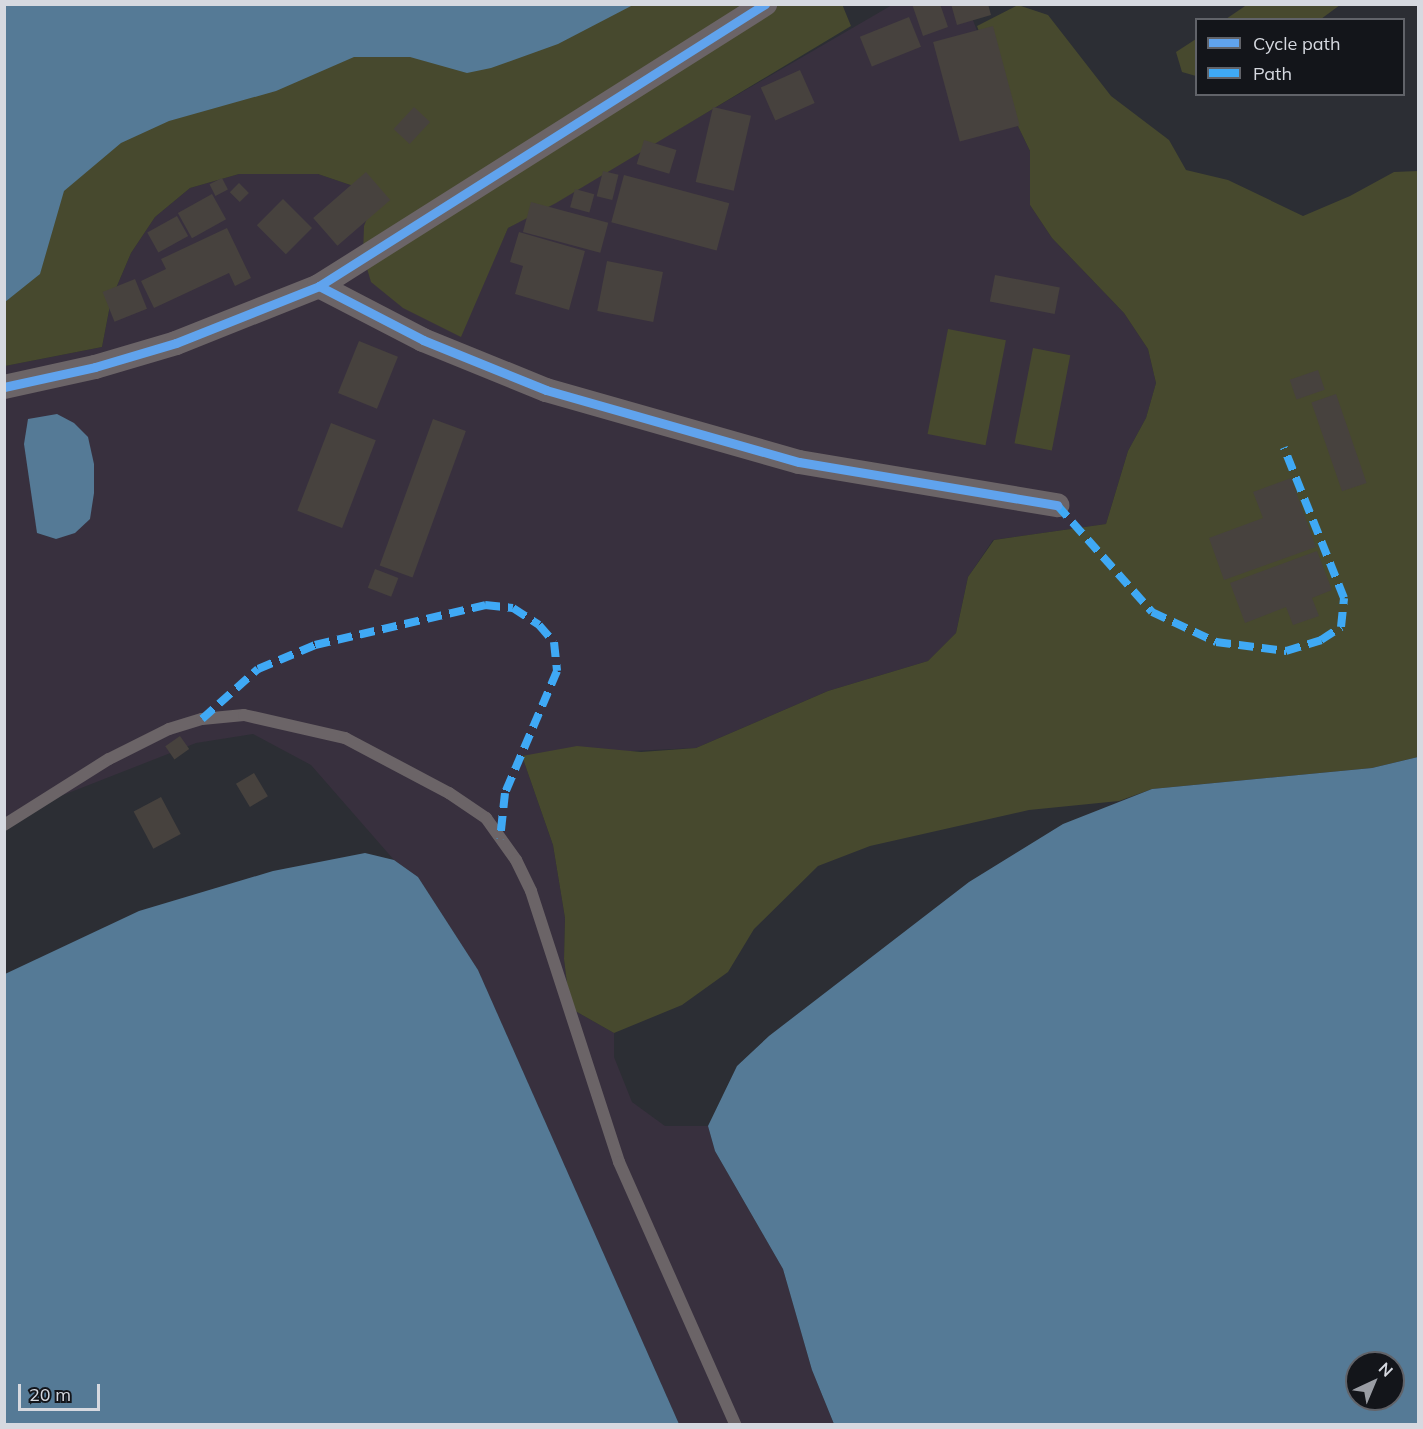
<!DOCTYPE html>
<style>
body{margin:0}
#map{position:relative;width:1423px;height:1429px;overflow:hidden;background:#2c2e34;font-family:Mulish,sans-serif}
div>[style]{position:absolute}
.industrial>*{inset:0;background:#38303e}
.green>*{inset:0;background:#47492e;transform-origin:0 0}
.water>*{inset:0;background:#557a96}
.building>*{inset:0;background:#47423e;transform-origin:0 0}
.service>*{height:12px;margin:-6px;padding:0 6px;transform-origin:6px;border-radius:6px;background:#6b6467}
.minor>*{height:24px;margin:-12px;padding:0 12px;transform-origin:12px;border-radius:12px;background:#6b6467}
.quiet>*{height:8px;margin-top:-4px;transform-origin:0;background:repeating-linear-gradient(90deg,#3fa9f5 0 15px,transparent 0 23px)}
.cycleway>*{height:9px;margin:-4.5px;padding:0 4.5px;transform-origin:4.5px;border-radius:4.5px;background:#60a3ed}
span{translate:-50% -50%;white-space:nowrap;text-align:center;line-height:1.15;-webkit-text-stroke:4.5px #13151a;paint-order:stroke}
.frame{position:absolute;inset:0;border:6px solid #d6d9e0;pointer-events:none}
.legend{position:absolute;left:1195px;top:18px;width:210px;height:78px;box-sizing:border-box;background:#13151a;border:2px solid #616369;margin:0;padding:8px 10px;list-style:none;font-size:18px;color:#d6d9e0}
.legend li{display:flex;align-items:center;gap:12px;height:30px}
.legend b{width:30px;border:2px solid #616369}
.north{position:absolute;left:1345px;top:1351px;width:60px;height:60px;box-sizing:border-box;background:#13151a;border:2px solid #616369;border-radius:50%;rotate:44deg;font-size:16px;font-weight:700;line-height:24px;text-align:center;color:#d6d9e0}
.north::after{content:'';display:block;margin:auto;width:21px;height:27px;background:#9a9da4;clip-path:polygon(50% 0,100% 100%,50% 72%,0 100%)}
.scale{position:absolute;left:18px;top:1384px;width:82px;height:27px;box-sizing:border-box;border:3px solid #d6d9e0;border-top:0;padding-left:8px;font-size:18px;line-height:21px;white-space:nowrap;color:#d6d9e0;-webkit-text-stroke:4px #13151a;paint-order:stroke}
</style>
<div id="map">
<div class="industrial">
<i style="clip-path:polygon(evenodd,892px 5px,967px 5px,1000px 89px,1030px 151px,1030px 205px,1052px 238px,1124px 313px,1148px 349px,1156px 383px,1146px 418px,1128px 451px,1106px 524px,993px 540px,968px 577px,956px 633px,928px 661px,828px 691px,696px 748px,522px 756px,553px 845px,565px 918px,564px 959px,570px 1008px,614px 1033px,614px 1057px,632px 1102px,665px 1126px,708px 1126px,715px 1151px,783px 1269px,812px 1370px,834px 1424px,679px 1424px,478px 970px,418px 877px,394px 860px,311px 765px,253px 734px,196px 743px,53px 799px,5px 831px,5px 366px,102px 347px,111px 300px,131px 253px,155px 217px,190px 188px,239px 174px,318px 174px,377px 194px,490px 266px,508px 228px,892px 5px,33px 496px,56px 539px,37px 533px,33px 496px)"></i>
</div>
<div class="green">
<i style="clip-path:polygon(842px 4px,851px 26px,556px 203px,508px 228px,461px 337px,403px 308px,371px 282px,363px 255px,364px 226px,377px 194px,318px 174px,239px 174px,190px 188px,155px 217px,131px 253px,111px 300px,102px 347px,5px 366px,5px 5px)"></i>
<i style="clip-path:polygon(1248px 4px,1340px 4px,1340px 5px,1321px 19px,1226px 19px)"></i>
<i style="clip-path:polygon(1018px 5px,1048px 15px,1111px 96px,1169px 140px,1186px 170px,1228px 180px,1303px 216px,1350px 196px,1394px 172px,1418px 171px,1418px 757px,1372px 768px,1152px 789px,1119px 801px,1029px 810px,870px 846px,818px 866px,754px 929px,728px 972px,682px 1005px,614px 1033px,570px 1008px,564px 959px,565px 918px,553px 845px,522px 756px,577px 746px,641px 752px,696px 748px,828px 691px,928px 661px,956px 633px,968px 577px,994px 540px,1106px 524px,1128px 451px,1146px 418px,1156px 383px,1148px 349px,1124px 313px,1052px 238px,1030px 205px,1030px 151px,1000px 89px,977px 26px)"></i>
<i style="clip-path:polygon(1196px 39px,1196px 76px,1182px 72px,1176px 52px)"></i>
<i style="left:948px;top:329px;width:59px;height:107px;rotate:11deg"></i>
<i style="left:1033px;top:348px;width:38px;height:97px;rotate:11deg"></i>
</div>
<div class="water">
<i style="clip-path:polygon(5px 4px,633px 4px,633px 5px,558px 44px,491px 68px,467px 73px,410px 57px,354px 57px,276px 91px,169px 121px,121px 143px,64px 191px,40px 274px,5px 302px)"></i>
<i style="clip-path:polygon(57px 414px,74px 423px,88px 437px,94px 464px,94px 493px,90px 519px,75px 533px,56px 539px,37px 533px,24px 444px,28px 419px)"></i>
<i style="clip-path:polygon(evenodd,1418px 757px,1418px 1424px,834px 1424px,812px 1370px,783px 1269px,715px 1151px,708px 1126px,737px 1066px,769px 1036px,969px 882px,1063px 824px,1152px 789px,1372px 768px,1418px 757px,1357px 1363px,1393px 1363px,1393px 1399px,1357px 1399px,1357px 1363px)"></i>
<i style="clip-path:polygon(365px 853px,394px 860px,418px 877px,478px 970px,679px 1424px,5px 1424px,5px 974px,139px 911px,273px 871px)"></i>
</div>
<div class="building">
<i style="clip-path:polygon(912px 4px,940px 4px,948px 27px,923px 36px)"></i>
<i style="clip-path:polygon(951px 4px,988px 4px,991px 15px,957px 25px)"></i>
<i style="left:909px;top:17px;width:32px;height:53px;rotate:68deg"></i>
<i style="left:993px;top:26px;width:103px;height:62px;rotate:75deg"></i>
<i style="left:800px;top:70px;width:36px;height:43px;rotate:66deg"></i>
<i style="left:414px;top:107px;width:22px;height:30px;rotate:43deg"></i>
<i style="left:713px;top:107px;width:39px;height:77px;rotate:13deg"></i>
<i style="left:644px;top:140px;width:34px;height:25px;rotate:17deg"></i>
<i style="left:603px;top:171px;width:16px;height:26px;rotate:14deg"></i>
<i style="left:366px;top:172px;width:37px;height:70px;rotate:49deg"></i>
<i style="left:624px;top:175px;width:109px;height:49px;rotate:15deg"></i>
<i style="left:222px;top:178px;width:13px;height:14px;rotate:63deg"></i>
<i style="left:239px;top:183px;width:14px;height:13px;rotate:45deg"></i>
<i style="left:575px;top:189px;width:20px;height:19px;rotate:15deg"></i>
<i style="left:212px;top:194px;width:29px;height:39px;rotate:61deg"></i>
<i style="left:283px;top:199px;width:41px;height:37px;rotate:45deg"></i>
<i style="left:531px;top:202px;width:80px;height:31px;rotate:15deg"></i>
<i style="left:177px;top:216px;width:23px;height:34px;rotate:61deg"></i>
<i style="clip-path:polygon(227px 228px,251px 278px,235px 286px,229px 273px,154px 308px,141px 281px,166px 269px,161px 259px)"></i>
<i style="clip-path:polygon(519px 232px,585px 251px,569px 310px,515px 294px,523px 266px,510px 262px)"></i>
<i style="left:607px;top:261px;width:57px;height:51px;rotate:11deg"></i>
<i style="left:995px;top:275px;width:66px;height:27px;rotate:11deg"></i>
<i style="left:135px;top:279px;width:32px;height:35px;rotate:68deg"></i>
<i style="left:359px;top:341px;width:42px;height:56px;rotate:22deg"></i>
<i style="left:1318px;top:370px;width:21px;height:30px;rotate:71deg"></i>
<i style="left:1336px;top:394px;width:94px;height:26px;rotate:71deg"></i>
<i style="left:433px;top:419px;width:35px;height:156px;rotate:20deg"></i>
<i style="left:331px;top:423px;width:48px;height:94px;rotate:21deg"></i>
<i style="clip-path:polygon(1291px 478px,1316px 547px,1224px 580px,1209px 538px,1263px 518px,1253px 492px)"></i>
<i style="clip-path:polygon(1317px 551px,1332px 590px,1312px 598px,1319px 616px,1293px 625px,1286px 607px,1245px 623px,1230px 583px)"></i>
<i style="left:375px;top:569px;width:25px;height:20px;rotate:21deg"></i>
<i style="left:180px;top:736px;width:16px;height:18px;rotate:55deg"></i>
<i style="left:254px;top:773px;width:27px;height:21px;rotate:59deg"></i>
<i style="left:161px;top:797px;width:42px;height:31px;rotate:62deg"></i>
</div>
<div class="service">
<i style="left:4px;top:825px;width:124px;rotate:-32.2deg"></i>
<i style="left:109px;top:759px;width:67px;rotate:-26.6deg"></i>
<i style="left:169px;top:729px;width:34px;rotate:-17deg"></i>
<i style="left:202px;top:719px;width:42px;rotate:-5.4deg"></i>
<i style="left:244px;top:715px;width:104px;rotate:12.8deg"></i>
<i style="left:345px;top:738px;width:118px;rotate:27.9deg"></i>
<i style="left:449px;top:793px;width:45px;rotate:34deg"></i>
<i style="left:486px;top:818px;width:52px;rotate:54.5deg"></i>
<i style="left:516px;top:860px;width:34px;rotate:64deg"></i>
<i style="left:531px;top:891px;width:285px;rotate:72deg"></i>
<i style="left:619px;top:1162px;width:287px;rotate:66.1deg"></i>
</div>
<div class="minor">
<i style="left:319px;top:286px;width:117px;rotate:27.4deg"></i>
<i style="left:423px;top:340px;width:133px;rotate:22.1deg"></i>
<i style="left:546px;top:390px;width:263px;rotate:15.9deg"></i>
<i style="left:799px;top:462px;width:262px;rotate:9.5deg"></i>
<i style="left:4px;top:387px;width:93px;rotate:-12.4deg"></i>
<i style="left:95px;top:367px;width:84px;rotate:-16.5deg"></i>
<i style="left:176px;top:343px;width:154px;rotate:-21.7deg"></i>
<i style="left:319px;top:286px;width:528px;rotate:-32.3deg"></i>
</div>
<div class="quiet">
<i style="left:1057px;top:505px;width:143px;rotate:48.4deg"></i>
<i style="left:1152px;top:612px;width:71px;rotate:25.1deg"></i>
<i style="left:1216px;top:642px;width:71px;rotate:7.3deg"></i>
<i style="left:1286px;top:651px;width:37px;rotate:-17deg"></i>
<i style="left:1321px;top:640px;width:24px;rotate:-33deg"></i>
<i style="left:1341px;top:627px;width:29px;rotate:-84deg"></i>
<i style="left:1344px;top:598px;width:162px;rotate:-111.8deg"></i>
<i style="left:202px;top:719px;width:75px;rotate:-41.8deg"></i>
<i style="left:258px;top:669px;width:62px;rotate:-22.8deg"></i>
<i style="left:315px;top:645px;width:175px;rotate:-13.2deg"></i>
<i style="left:485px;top:605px;width:28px;rotate:6deg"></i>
<i style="left:513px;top:608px;width:31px;rotate:33deg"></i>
<i style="left:539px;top:625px;width:23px;rotate:49deg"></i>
<i style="left:554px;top:642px;width:29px;rotate:84deg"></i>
<i style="left:557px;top:671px;width:133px;rotate:113.1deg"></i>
<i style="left:505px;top:793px;width:46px;rotate:96.2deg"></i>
</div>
<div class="cycleway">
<i style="left:319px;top:286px;width:117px;rotate:27.4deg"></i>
<i style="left:423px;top:340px;width:133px;rotate:22.1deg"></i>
<i style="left:546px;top:390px;width:263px;rotate:15.9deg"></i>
<i style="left:799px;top:462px;width:262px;rotate:9.5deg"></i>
<i style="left:4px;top:387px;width:93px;rotate:-12.4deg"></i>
<i style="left:95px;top:367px;width:84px;rotate:-16.5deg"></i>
<i style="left:176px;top:343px;width:154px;rotate:-21.7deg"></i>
<i style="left:319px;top:286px;width:528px;rotate:-32.3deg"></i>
</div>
<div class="frame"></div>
<ul class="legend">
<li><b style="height:8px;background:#60a3ed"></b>Cycle path</li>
<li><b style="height:8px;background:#3fa9f5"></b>Path</li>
</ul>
<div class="north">N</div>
<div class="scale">20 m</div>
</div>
